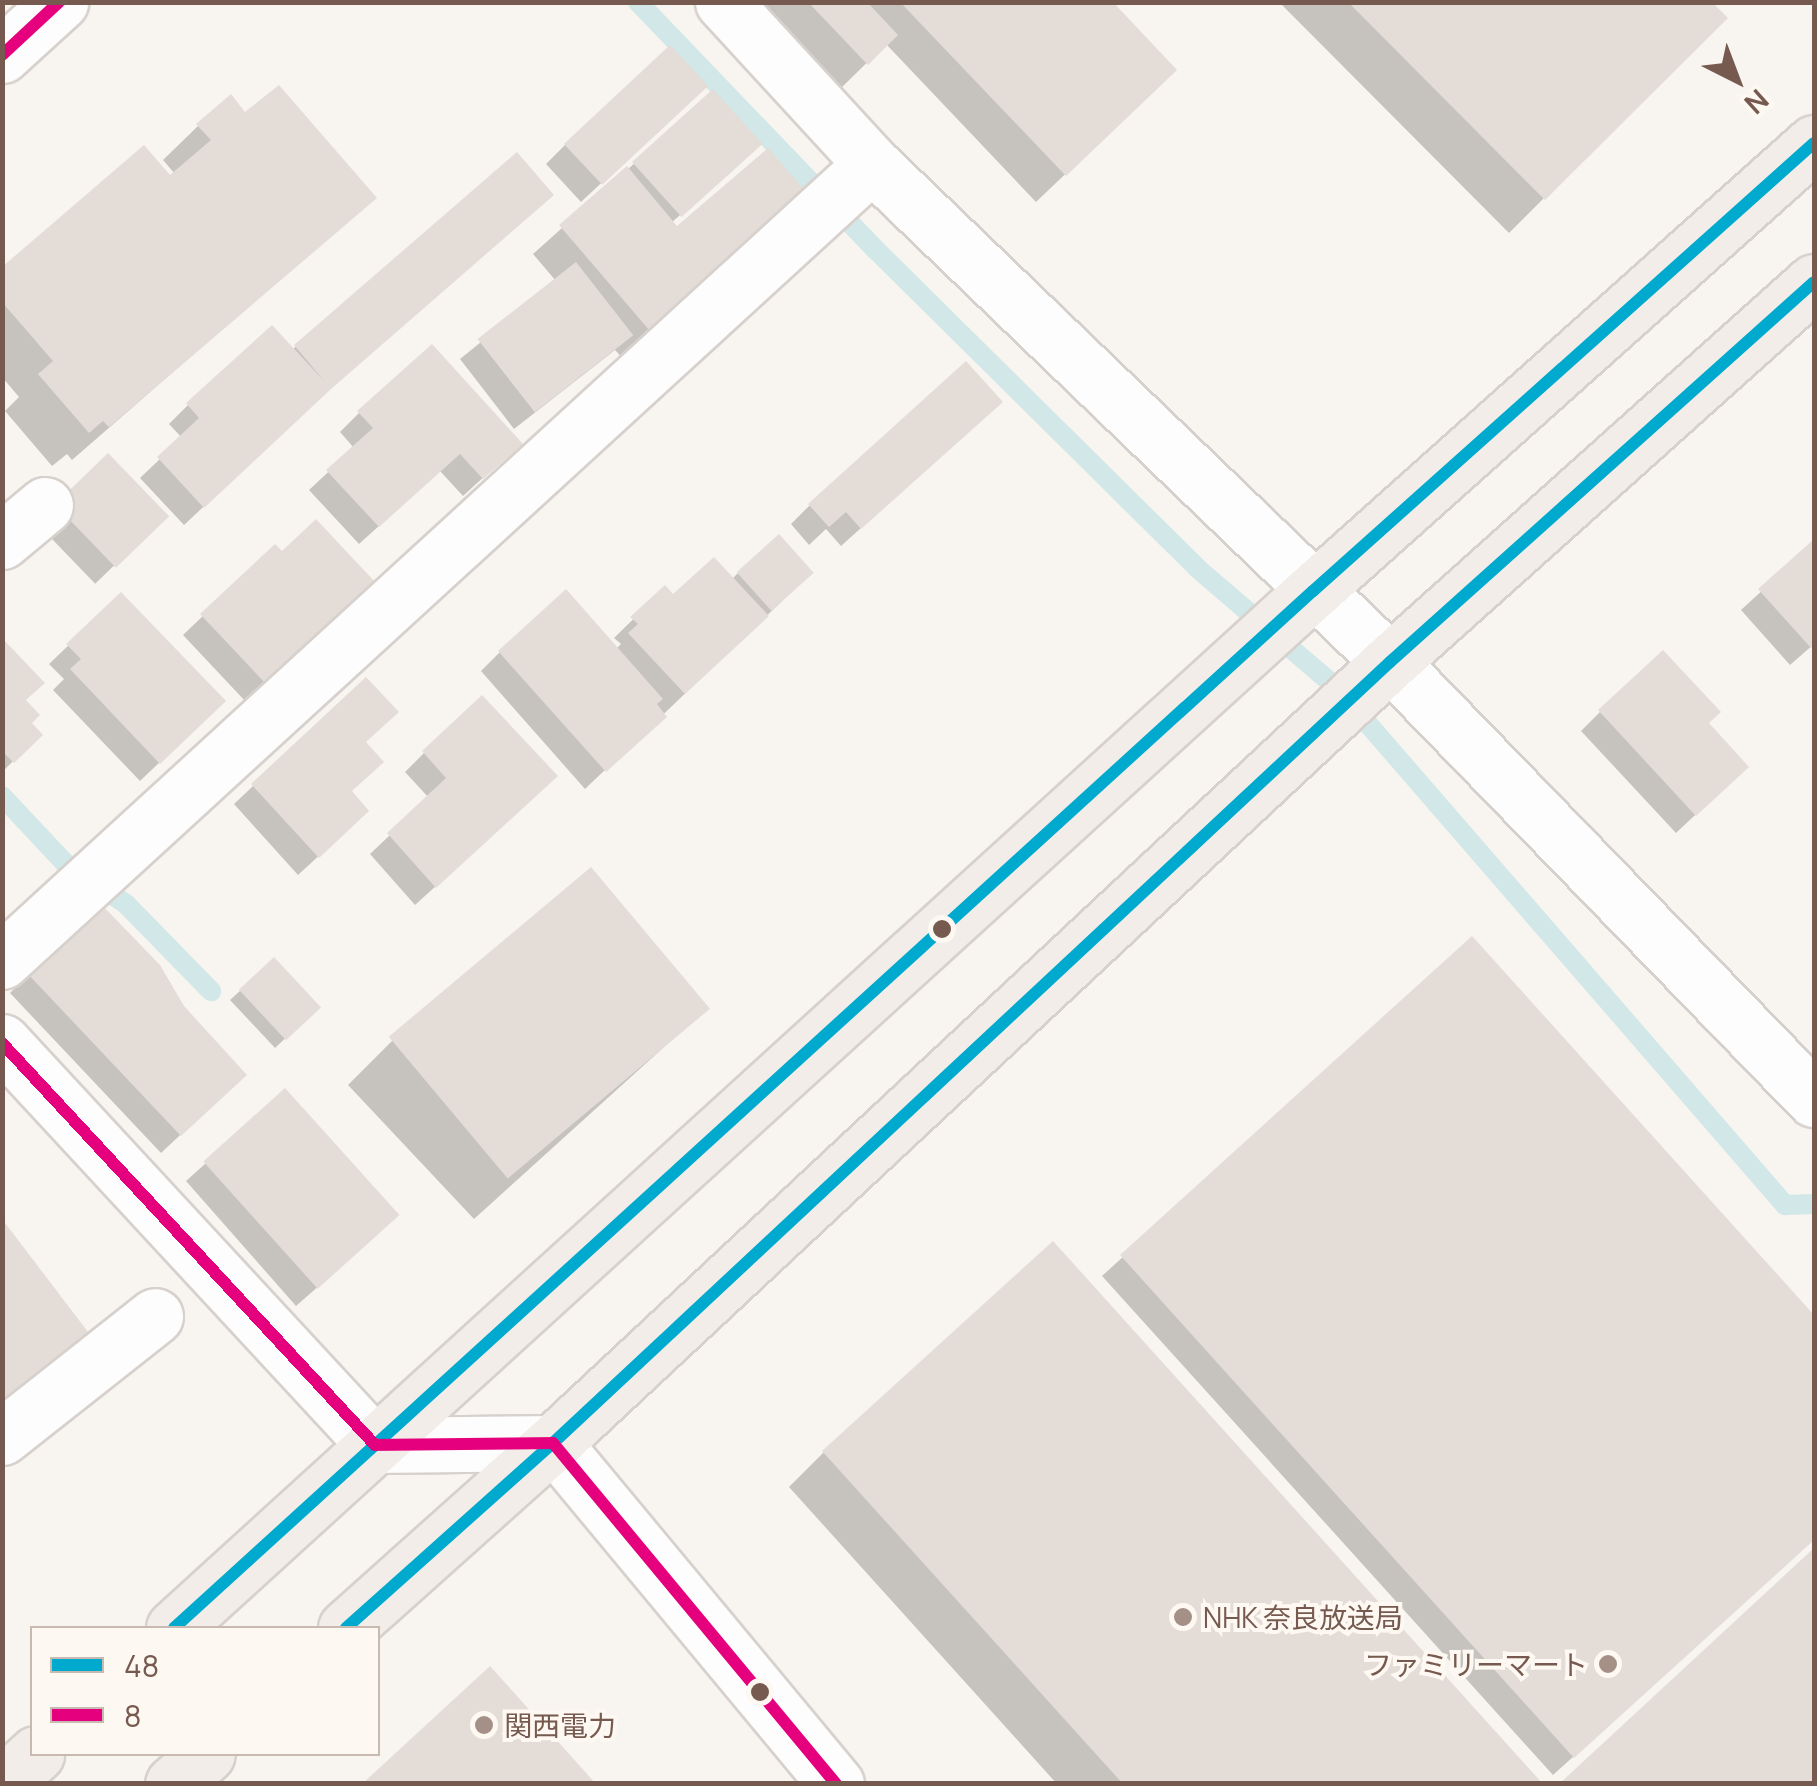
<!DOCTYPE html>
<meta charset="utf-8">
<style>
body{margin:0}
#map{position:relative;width:1817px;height:1786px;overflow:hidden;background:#f8f4ef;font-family:Manrope,"Noto Sans JP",sans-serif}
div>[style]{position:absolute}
.shadow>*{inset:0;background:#0003;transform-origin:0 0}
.stream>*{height:20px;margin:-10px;padding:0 10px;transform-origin:10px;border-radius:10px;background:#d1e7e8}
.building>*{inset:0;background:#e4dcd7;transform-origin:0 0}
.roads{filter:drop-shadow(2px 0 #d7d1cd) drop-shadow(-2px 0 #d7d1cd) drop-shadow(0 2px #d7d1cd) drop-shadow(0 -2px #d7d1cd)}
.minor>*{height:55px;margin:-27.5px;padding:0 27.5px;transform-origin:27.5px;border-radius:27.5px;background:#fefdfd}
.major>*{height:55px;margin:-27.5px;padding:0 27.5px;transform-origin:27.5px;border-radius:27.5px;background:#f2ede8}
.bus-1>*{height:12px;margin:-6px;padding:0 6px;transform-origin:6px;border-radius:6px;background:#00a9ce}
.bus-2>*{height:12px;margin:-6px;padding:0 6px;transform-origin:6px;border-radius:6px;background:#e5007d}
.dots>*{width:28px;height:28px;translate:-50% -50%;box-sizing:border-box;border:5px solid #fef8f2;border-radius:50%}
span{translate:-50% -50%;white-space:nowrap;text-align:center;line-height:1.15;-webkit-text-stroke:8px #fef8f2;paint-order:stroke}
.poi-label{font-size:28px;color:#765a4f}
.left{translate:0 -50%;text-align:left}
.right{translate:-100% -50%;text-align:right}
.frame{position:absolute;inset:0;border:5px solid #765a4f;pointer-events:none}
.legend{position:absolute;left:30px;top:1626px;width:350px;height:130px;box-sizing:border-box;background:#fef8f2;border:2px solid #c8b9b1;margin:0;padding:12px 18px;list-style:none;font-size:30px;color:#765a4f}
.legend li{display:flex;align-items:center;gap:20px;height:50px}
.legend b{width:50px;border:2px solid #c8b9b1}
.north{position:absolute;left:1687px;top:30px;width:100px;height:100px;-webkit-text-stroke:8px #fef8f2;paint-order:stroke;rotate:138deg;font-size:28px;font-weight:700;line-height:40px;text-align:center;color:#765a4f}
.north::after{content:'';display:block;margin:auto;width:35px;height:45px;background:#765a4f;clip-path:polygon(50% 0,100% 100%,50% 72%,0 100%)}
</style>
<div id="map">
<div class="shadow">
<i style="clip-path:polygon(754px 2px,1109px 2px,1146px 97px,1036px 202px,886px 44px,838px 91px)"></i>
<i style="clip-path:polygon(1279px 2px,1708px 2px,1724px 18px,1509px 233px)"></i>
<i style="clip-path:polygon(713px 93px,740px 162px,671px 223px,677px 230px,811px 202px,627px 363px,615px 350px,514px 429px,460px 359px,556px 281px,533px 254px)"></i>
<i style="clip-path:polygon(686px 104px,581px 202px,546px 164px,565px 145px)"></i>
<i style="clip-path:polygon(245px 115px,373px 198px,72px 460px,67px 454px,52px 466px,5px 411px,19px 397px,2px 377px,2px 270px,175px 174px,163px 160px,198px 126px)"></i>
<i style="clip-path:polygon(516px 156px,309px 408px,184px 525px,140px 478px,182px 438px,169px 424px,188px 405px,292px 350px)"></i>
<i style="clip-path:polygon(359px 413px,500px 462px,463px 496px,440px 471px,359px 544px,309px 490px,354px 448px,340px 432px)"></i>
<i style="clip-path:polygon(981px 420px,841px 546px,826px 529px,809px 545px,791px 524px,809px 506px)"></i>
<i style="left:108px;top:456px;width:83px;height:98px;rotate:46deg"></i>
<i style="clip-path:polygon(1814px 543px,1814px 644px,1790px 665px,1741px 610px)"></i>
<i style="clip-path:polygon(275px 547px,353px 601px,246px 702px,183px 635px)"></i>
<i style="clip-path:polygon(738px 573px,802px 582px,585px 789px,481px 671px,500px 652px,616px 649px,621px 644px,614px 638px,665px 588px,673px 598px,731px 580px)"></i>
<i style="clip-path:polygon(121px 595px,204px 720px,140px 781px,53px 690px,64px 679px,49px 664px)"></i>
<i style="clip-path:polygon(2px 642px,29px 723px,40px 735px,2px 772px)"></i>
<i style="clip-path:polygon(366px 680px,363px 743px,349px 792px,347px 830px,298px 875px,234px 804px)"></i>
<i style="clip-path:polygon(1600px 712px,1726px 786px,1676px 833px,1581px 731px)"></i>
<i style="clip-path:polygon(424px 753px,536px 795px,415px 905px,370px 854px,429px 798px,405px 772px)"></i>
<i style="clip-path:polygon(100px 906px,225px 1093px,161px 1153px,10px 993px)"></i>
<i style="clip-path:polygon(1471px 940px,1814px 1319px,1814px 1539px,1553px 1775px,1102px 1276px)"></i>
<i style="clip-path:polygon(274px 960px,309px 1016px,275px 1048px,230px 1000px)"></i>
<i style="clip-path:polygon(706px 1009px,474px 1219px,348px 1085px,393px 1040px)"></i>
<i style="clip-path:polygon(285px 1092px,377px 1235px,296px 1306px,186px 1181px)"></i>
<i style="clip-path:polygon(824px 1452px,1540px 1784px,1057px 1784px,789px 1487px)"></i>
<i style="clip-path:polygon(1814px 1552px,1814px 1784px,1563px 1784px)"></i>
</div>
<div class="stream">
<i style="left:638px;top:2px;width:344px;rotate:46.2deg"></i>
<i style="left:876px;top:250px;width:452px;rotate:44.7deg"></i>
<i style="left:1197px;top:568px;width:183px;rotate:40.6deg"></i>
<i style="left:1336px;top:687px;width:686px;rotate:49.08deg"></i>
<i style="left:1785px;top:1205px;width:29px;rotate:-2deg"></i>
<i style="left:2px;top:796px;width:92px;rotate:46.8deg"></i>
<i style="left:65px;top:863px;width:73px;rotate:33.9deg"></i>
<i style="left:126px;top:904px;width:122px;rotate:45.7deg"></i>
</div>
<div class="building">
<i style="clip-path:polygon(808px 2px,867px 2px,898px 35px,868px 65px)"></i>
<i style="clip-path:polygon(900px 2px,1113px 2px,1177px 70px,1066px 176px)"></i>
<i style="clip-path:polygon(1348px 2px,1712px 2px,1728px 18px,1545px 200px)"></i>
<i style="left:670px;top:45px;width:56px;height:145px;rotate:47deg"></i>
<i style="clip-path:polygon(279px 85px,377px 198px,109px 427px,103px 421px,89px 433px,38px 374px,53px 361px,2px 302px,2px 267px,144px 145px,170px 175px,211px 140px,196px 124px,231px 94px,245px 112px)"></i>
<i style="left:713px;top:89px;width:74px;height:109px;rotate:48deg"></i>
<i style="clip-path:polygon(768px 148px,815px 202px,656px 338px,559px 225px,627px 166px,677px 226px)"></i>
<i style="clip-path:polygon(517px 152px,554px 195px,331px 389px,204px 508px,157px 457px,199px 418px,186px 403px,272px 325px,325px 382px,294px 345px)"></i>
<i style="left:576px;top:262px;width:93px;height:125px;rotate:52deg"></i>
<i style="clip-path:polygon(432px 344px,523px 444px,483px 479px,460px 454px,379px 527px,326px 470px,373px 428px,357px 411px)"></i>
<i style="clip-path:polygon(966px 361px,1003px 402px,861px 529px,846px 512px,829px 527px,808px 504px)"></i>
<i style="left:108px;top:453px;width:88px;height:74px;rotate:46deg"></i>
<i style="clip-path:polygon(316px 519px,375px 582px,267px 685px,200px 614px,275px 544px,282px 551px)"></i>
<i style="left:779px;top:534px;width:52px;height:57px;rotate:48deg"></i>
<i style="clip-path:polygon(1814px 539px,1814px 645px,1811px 648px,1758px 589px)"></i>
<i style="clip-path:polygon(714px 557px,769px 616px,685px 694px,628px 633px,638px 624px,630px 617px,665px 585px,673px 594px)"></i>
<i style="clip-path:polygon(566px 589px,663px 699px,657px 704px,667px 717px,606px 772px,498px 651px)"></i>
<i style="clip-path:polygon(121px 592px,226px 701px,160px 764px,70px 669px,81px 659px,66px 644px)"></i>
<i style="clip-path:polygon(2px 638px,45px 683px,26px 700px,40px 715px,32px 723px,43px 735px,14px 763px,5px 754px,2px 757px)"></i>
<i style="clip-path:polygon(1663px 650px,1721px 712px,1709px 723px,1749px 767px,1696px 816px,1598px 710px)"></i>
<i style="clip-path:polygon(366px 677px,399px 712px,366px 742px,384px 762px,352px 791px,369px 811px,319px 858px,251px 784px)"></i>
<i style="clip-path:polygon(482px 695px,558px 776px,436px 888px,387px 833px,446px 778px,422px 751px)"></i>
<i style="left:591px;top:867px;width:185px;height:264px;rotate:50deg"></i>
<i style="clip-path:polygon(100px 903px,160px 965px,184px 1006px,247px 1075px,181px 1136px,27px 973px)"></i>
<i style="clip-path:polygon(1472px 936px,1814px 1315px,1814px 1540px,1574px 1758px,1120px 1255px)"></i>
<i style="left:274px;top:957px;width:69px;height:48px;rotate:47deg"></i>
<i style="left:285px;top:1088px;width:171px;height:110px;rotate:48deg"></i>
<i style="clip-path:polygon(2px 1219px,101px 1349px,2px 1425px)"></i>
<i style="clip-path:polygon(1053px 1241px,1543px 1784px,1123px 1784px,822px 1451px)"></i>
<i style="clip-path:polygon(1814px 1548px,1814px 1784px,1559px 1784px)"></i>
<i style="clip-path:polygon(490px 1666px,596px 1784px,362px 1784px)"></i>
</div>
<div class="roads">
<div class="minor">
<i style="left:723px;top:2px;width:220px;rotate:47.4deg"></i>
<i style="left:872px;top:164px;width:719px;rotate:43.87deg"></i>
<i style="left:1390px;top:662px;width:609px;rotate:45.87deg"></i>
<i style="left:2px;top:55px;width:79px;rotate:-42.4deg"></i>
<i style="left:2px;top:541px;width:56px;rotate:-39.9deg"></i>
<i style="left:2px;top:961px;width:1180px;rotate:-42.49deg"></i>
<i style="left:2px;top:1042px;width:549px;rotate:47.21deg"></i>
<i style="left:375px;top:1445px;width:178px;rotate:-0.6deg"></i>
<i style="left:553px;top:1443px;width:443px;rotate:50.3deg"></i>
<i style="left:2px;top:1437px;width:195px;rotate:-38.3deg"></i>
</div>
<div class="major">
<i style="left:174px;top:1628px;width:1540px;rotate:-42.32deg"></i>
<i style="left:1313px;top:591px;width:672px;rotate:-41.8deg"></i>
<i style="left:346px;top:1628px;width:278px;rotate:-41.8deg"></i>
<i style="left:553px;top:1443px;width:1145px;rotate:-43.02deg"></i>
<i style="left:1390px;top:662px;width:569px;rotate:-41.87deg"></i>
<i style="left:3px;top:1784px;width:45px;rotate:-42.3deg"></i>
<i style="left:173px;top:1784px;width:45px;rotate:-41.4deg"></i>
</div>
</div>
<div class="bus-1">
<i style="left:174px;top:1628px;width:1540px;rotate:-42.32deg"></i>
<i style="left:1313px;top:591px;width:672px;rotate:-41.8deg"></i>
<i style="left:346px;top:1628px;width:278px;rotate:-41.8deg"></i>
<i style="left:553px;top:1443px;width:1145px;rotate:-43.02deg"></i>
<i style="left:1390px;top:662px;width:569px;rotate:-41.87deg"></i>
</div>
<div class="bus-2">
<i style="left:2px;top:55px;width:78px;rotate:-42.9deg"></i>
<i style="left:2px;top:1043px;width:548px;rotate:47.14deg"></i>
<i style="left:375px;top:1445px;width:178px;rotate:-0.6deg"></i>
<i style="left:553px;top:1443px;width:443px;rotate:50.3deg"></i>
</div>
<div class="dots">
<i style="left:942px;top:929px;background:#765a4f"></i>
<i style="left:1183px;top:1617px;background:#a49087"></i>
<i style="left:1608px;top:1664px;background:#a49087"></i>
<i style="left:760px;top:1692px;background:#765a4f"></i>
<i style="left:484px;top:1725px;background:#a49087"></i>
</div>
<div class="poi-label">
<span class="left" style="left:1203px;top:1617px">NHK 奈良放送局</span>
<span class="right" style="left:1588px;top:1664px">ファミリーマート</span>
<span class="left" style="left:504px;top:1725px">関西電力</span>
</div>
<div class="frame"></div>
<ul class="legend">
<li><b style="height:12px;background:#00a9ce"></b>48</li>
<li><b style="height:12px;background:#e5007d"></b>8</li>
</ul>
<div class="north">N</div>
</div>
